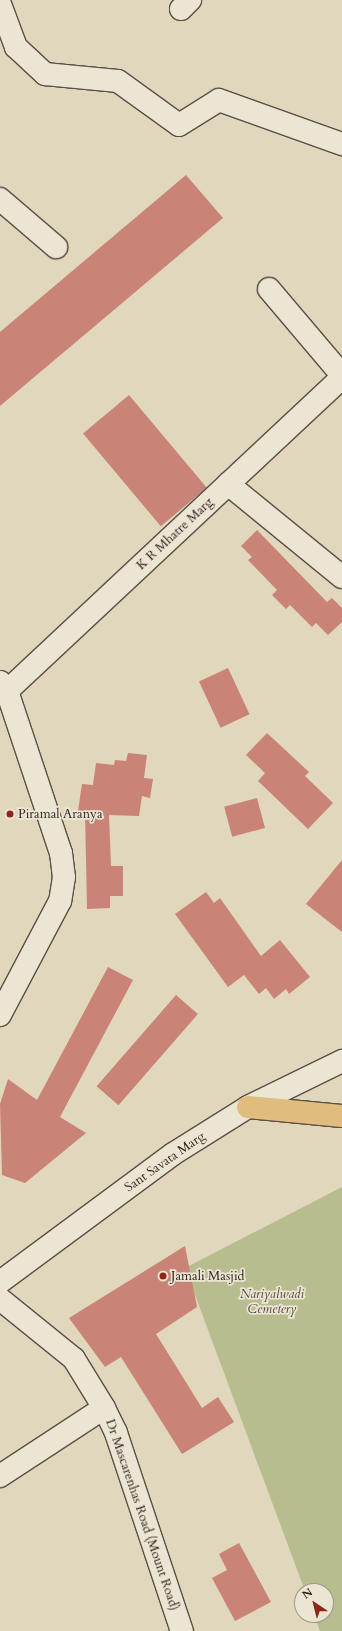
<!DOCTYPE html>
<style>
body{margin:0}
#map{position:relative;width:342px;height:1631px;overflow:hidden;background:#e0d7bd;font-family:Cardo,serif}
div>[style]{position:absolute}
.green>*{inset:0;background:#b7bd8e}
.building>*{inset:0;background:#ca8377;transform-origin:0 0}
.roads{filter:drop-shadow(1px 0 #5c4e44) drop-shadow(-1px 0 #5c4e44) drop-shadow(0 1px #5c4e44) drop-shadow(0 -1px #5c4e44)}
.minor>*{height:22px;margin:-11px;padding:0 11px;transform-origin:11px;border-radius:11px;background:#ebe5d4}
.major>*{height:22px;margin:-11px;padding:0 11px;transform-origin:11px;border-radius:11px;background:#e0bc7e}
.dots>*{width:11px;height:11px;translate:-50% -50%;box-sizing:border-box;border:2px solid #ebe5d4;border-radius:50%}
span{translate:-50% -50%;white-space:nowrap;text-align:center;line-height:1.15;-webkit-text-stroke:3.5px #ebe5d4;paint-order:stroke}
.street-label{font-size:13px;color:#30211b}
.poi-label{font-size:13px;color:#30211b}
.left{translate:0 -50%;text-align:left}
.park-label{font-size:13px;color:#524838;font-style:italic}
.north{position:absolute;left:294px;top:1583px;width:40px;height:40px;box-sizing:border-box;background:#ebe5d4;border:1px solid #a0978a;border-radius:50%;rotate:325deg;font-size:11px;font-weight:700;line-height:16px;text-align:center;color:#30211b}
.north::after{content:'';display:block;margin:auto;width:14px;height:18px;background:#8f2418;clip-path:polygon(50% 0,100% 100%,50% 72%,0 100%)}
</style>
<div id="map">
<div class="green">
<i style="clip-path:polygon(342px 1187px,342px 1631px,320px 1631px,314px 1615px,326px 1615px,326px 1591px,305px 1591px,185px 1268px)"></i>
</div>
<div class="building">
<i style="clip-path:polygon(186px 175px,223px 218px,0 406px,0 332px)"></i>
<i style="left:129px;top:395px;width:121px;height:60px;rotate:50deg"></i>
<i style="clip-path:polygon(257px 530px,327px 602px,332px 598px,342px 608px,342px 622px,328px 635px,316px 623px,312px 627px,290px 605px,286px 609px,272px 595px,277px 590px,248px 560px,252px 557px,241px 546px)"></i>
<i style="left:228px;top:668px;width:51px;height:32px;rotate:65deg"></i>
<i style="clip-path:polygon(267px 733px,309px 772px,305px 776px,333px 803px,308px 829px,258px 781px,265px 773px,246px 755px)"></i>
<i style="clip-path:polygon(128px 753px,147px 755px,144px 778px,153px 779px,150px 798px,142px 796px,139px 816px,109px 815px,111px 866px,123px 866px,123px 896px,110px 896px,110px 908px,87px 909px,85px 812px,78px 811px,82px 784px,93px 785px,96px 763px,114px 765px,115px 760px,126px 761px)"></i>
<i style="left:257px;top:798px;width:31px;height:34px;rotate:75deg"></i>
<i style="clip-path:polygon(342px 860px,342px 932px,306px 904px)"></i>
<i style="clip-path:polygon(206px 892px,214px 903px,220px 898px,261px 956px,280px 940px,310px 977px,289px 994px,286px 989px,274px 999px,266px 988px,259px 994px,244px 975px,228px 987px,175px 914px)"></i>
<i style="clip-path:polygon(108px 967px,133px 980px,60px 1117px,86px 1133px,25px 1183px,2px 1175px,0 1104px,8px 1079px,37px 1100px)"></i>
<i style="left:176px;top:995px;width:29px;height:121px;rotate:41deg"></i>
<i style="clip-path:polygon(185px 1246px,197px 1307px,156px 1334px,202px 1408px,218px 1397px,234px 1422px,182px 1454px,121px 1357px,105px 1367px,69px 1318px)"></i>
<i style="clip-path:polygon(239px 1543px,271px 1602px,235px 1621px,212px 1578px,227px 1570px,219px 1554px)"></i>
</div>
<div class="roads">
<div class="minor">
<i style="left:0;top:4px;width:46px;rotate:69.6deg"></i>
<i style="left:16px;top:47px;width:40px;rotate:43deg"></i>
<i style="left:45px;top:74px;width:73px;rotate:5.5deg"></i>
<i style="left:118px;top:81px;width:75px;rotate:35.8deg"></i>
<i style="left:179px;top:125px;width:47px;rotate:-32deg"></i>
<i style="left:219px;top:100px;width:131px;rotate:19.7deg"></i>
<i style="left:181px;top:9px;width:13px;rotate:-45deg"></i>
<i style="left:0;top:199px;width:74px;rotate:40.6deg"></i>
<i style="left:269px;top:289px;width:113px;rotate:49.7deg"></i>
<i style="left:228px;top:484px;width:147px;rotate:39.2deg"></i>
<i style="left:0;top:682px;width:11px;rotate:52deg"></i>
<i style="left:7px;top:691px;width:171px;rotate:71.6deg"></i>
<i style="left:61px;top:853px;width:24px;rotate:83deg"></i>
<i style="left:64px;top:877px;width:24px;rotate:99deg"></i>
<i style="left:60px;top:901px;width:129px;rotate:117.8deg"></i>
<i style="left:7px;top:691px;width:459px;rotate:-43.1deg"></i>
<i style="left:0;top:1282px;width:215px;rotate:-36.5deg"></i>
<i style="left:173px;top:1154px;width:89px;rotate:-32.1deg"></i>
<i style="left:248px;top:1107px;width:105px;rotate:-26.1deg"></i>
<i style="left:0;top:1299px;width:95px;rotate:39deg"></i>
<i style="left:74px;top:1359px;width:57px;rotate:58.5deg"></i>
<i style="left:104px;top:1408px;width:28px;rotate:64deg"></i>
<i style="left:116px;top:1433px;width:209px;rotate:71.6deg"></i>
<i style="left:0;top:1476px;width:124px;rotate:-33.2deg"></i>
</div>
<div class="major">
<i style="left:248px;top:1107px;width:94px;rotate:5.5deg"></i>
</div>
</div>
<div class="dots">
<i style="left:10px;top:814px;background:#8f2418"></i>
<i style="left:163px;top:1276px;background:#8f2418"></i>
</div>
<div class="street-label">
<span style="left:175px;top:534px;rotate:-43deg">K R Mhatre Marg</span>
<span style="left:165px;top:1162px;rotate:-35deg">Sant Savata Marg</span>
<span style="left:142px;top:1515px;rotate:71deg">Dr Mascarenhas Road (Mount Road)</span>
</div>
<div class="poi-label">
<span class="left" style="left:18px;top:814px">Piramal Aranya</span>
<span class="left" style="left:171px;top:1276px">Jamali Masjid</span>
</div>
<div class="park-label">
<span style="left:272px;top:1302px">Nariyalwadi<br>Cemetery</span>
</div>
<div class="north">N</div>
</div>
